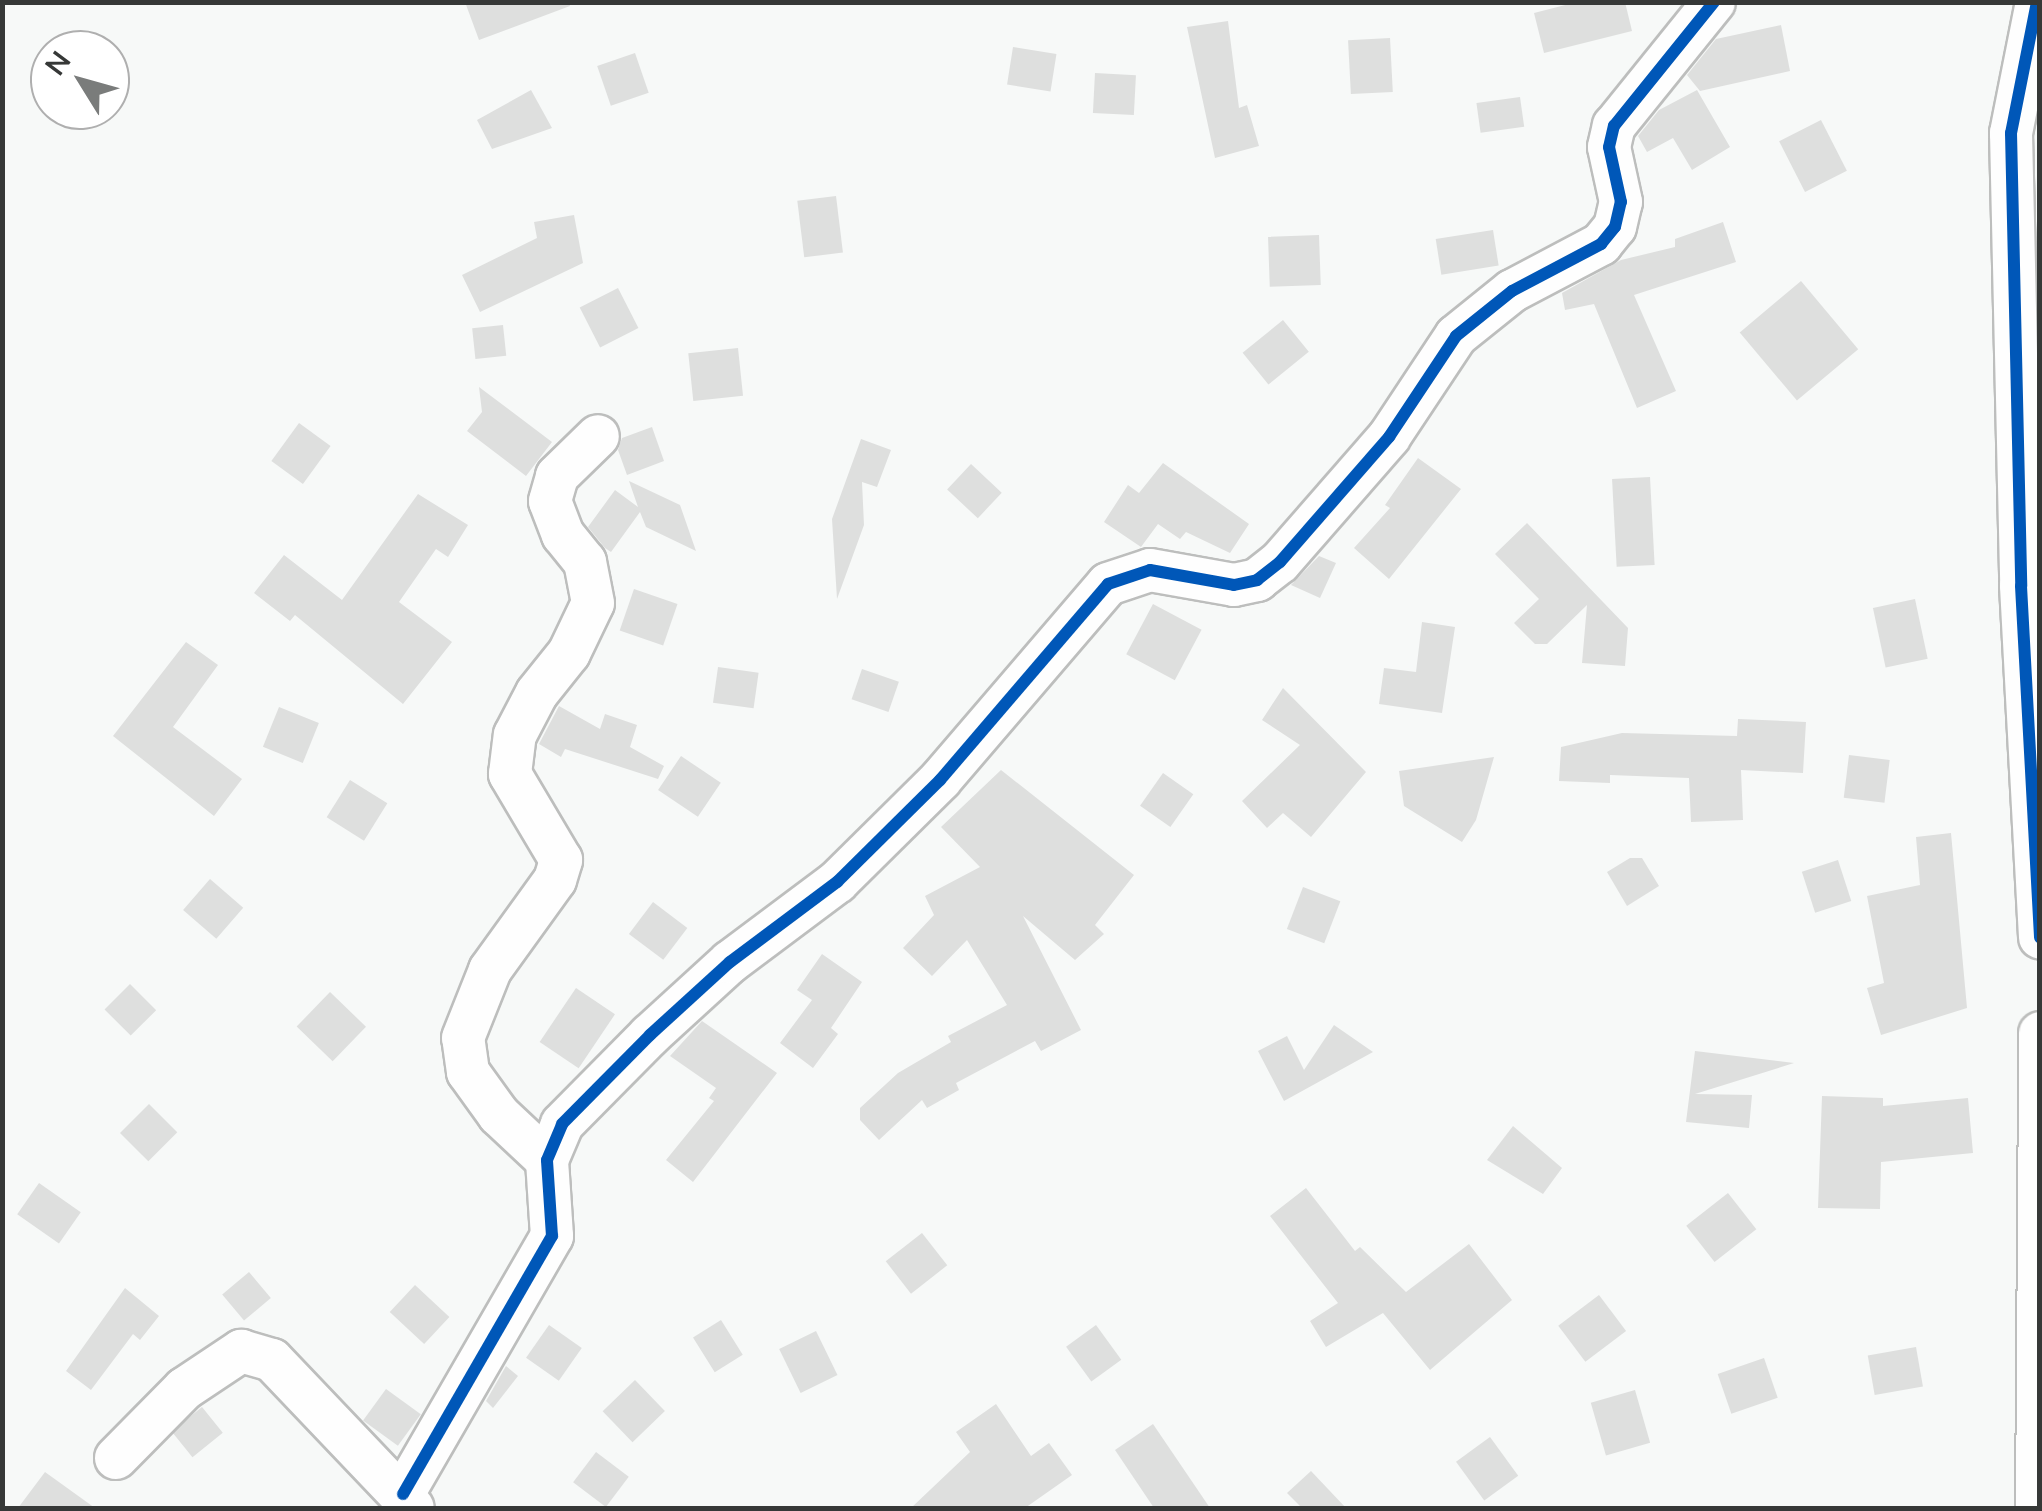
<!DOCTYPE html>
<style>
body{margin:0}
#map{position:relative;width:2042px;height:1511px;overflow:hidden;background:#f7f9f8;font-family:Mulish,sans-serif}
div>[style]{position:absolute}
.building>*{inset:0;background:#dedfde;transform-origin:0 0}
.roads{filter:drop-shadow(2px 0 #bdbebd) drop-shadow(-2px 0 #bdbebd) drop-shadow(0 2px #bdbebd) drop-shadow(0 -2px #bdbebd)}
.street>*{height:42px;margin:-21px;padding:0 21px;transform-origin:21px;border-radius:21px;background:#fefefe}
.cycleway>*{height:12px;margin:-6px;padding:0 6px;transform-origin:6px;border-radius:6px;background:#0057b8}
span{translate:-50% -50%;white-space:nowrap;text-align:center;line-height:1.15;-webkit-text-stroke:9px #fff;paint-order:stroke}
.frame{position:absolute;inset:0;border:5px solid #363837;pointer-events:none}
.north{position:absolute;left:30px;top:30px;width:100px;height:100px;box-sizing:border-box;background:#fff;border:2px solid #afafaf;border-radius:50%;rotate:307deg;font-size:28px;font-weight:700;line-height:40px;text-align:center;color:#363837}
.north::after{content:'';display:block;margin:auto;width:35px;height:45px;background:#7a7c7b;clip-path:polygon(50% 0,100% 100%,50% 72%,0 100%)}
</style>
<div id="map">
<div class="building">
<i style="clip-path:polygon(465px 2px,569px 2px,570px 6px,479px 40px)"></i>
<i style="clip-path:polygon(1577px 2px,1625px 2px,1632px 31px,1544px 53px,1534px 13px)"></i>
<i style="clip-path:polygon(1228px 21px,1239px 108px,1247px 105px,1259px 146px,1215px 158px,1187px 27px)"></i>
<i style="clip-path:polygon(1781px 25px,1790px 71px,1700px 91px,1687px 75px,1716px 39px)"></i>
<i style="left:1390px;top:38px;width:54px;height:42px;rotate:87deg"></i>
<i style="left:1013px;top:47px;width:44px;height:38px;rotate:9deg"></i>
<i style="left:635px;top:53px;width:42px;height:40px;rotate:71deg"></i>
<i style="left:1095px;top:73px;width:41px;height:40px;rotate:3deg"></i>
<i style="clip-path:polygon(531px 90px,552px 128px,492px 149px,477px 120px)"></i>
<i style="clip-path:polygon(1697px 90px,1730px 147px,1692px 170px,1673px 138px,1647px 152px,1638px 136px,1659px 110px)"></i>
<i style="left:1520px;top:97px;width:30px;height:44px;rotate:82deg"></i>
<i style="left:1821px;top:120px;width:57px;height:47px;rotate:63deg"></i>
<i style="left:836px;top:196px;width:57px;height:39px;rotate:83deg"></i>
<i style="clip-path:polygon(574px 215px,583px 263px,480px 312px,462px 275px,537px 238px,534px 222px)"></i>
<i style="clip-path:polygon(1723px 222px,1736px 262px,1634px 295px,1676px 391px,1637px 408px,1594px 304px,1565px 310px,1562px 293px,1621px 260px,1675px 247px,1675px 239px)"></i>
<i style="left:1493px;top:230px;width:36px;height:58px;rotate:81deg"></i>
<i style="left:1319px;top:235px;width:50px;height:51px;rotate:88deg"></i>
<i style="left:1801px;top:281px;width:89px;height:80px;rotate:50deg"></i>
<i style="left:618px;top:288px;width:45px;height:43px;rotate:63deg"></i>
<i style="left:1283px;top:320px;width:41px;height:52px;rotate:51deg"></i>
<i style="left:503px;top:325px;width:31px;height:31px;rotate:84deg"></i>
<i style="left:738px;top:348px;width:48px;height:50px;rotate:84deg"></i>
<i style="clip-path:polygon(479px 387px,552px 442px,526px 476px,467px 431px,482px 412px)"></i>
<i style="left:299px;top:423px;width:39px;height:47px;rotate:36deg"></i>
<i style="clip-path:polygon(652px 427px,664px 461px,627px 475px,618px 450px,622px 438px)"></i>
<i style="clip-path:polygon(861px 439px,891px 450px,877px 487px,862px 482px,864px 525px,837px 599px,832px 519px)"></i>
<i style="clip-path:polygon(1418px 458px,1461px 489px,1389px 579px,1354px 548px,1390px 508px,1385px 505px)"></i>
<i style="clip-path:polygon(1163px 463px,1249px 524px,1230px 553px,1186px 532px,1180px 539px,1158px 524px,1141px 547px,1104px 522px,1128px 485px,1139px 493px)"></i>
<i style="left:971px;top:464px;width:42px;height:35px;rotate:43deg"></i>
<i style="left:1650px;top:477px;width:88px;height:38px;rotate:87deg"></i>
<i style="clip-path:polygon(629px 481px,680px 505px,696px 551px,646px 527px,640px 512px,611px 552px,605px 548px,588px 527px,615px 490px,638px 507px)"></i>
<i style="clip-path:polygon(418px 494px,468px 525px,448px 557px,436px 549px,399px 602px,452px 642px,403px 704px,295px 615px,290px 621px,254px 593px,284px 555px,342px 600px)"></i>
<i style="clip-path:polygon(1527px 523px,1628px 628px,1625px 666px,1582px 663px,1587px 605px,1547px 644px,1535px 644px,1514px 623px,1539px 599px,1495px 554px)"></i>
<i style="clip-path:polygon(1319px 556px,1336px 563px,1320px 598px,1291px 585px)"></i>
<i style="left:634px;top:589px;width:46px;height:44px;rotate:19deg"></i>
<i style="left:1915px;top:599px;width:61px;height:43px;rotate:78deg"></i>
<i style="left:1153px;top:604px;width:55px;height:57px;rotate:28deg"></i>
<i style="clip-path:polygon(1422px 622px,1455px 627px,1442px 713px,1379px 704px,1384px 668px,1416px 672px)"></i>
<i style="clip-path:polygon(186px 642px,218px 665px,173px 727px,242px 779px,214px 816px,113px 736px)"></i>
<i style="left:718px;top:667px;width:41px;height:36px;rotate:8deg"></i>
<i style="left:862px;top:669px;width:39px;height:32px;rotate:19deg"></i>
<i style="clip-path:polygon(1283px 688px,1366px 772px,1311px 837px,1283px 813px,1267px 828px,1242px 801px,1300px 745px,1262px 720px)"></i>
<i style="clip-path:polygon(559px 706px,600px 729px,605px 714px,637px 725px,630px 747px,664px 766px,658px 779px,565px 749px,561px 757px,539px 744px)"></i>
<i style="left:279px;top:707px;width:43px;height:43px;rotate:22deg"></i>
<i style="clip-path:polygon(1738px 719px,1806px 722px,1803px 773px,1741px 770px,1743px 820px,1691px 822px,1689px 778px,1610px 775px,1610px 783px,1559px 781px,1561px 747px,1622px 733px,1737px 736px)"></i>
<i style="left:1849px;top:755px;width:41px;height:43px;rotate:7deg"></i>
<i style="left:681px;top:756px;width:48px;height:41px;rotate:34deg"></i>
<i style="clip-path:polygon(1494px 757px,1476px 820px,1462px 842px,1404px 806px,1399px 771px)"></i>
<i style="clip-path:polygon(1001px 770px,1134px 875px,1095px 925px,1104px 934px,1075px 960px,1023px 916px,1081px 1030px,1041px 1051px,1035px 1041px,956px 1083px,959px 1090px,927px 1108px,922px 1100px,879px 1140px,860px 1120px,860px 1108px,898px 1073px,951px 1042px,948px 1036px,1007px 1005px,967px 940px,932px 976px,903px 948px,934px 915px,925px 896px,980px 867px,941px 827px)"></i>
<i style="left:1163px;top:773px;width:37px;height:40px;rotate:35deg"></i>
<i style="left:350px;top:780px;width:44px;height:44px;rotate:32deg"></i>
<i style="clip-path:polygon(1951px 833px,1967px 1008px,1881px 1035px,1867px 988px,1884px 983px,1867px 896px,1920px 885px,1916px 837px)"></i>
<i style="clip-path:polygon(1630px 858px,1642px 858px,1659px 886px,1627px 906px,1607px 872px)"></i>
<i style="left:1838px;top:860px;width:43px;height:38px;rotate:72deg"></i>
<i style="left:210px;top:879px;width:44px;height:41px;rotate:41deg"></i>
<i style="left:1303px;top:887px;width:40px;height:45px;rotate:21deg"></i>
<i style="left:653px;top:902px;width:43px;height:40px;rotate:37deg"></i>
<i style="clip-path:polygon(822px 954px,862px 982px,831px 1028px,838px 1034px,813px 1068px,780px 1043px,812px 1000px,797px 990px)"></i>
<i style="left:130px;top:984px;width:37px;height:36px;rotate:45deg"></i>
<i style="left:576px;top:988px;width:47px;height:65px;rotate:34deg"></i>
<i style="left:330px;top:992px;width:50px;height:48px;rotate:44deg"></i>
<i style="clip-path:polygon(702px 1021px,777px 1073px,693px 1182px,666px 1160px,714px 1101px,709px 1098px,716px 1088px,670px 1056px)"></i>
<i style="clip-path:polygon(1334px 1025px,1373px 1052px,1284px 1101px,1258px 1051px,1287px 1036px,1304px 1070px)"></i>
<i style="clip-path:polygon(1695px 1051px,1794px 1063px,1695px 1094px,1752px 1095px,1749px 1128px,1686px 1122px)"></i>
<i style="clip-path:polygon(1822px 1096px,1883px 1098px,1883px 1106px,1968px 1098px,1973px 1153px,1881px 1162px,1880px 1209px,1818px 1208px)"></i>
<i style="left:149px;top:1104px;width:40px;height:41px;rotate:45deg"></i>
<i style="clip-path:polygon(1513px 1126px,1562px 1168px,1543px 1194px,1487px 1160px)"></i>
<i style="left:39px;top:1183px;width:51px;height:38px;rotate:35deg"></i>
<i style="clip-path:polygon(1306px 1188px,1355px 1251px,1360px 1247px,1406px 1292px,1469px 1244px,1512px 1300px,1430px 1370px,1383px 1313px,1326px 1347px,1310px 1321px,1338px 1303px,1270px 1216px)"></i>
<i style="left:1728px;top:1193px;width:46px;height:53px;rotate:52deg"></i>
<i style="left:922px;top:1233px;width:41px;height:46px;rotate:52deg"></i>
<i style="left:249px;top:1272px;width:34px;height:35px;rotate:50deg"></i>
<i style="left:415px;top:1285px;width:47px;height:37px;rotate:43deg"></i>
<i style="clip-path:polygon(125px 1288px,159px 1316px,140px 1340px,133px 1334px,91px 1390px,66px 1371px)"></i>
<i style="left:1599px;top:1295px;width:45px;height:51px;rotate:53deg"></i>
<i style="left:721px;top:1320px;width:41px;height:33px;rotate:58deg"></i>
<i style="left:549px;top:1325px;width:40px;height:40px;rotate:35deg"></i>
<i style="left:1096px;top:1325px;width:43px;height:37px;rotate:54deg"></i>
<i style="left:816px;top:1331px;width:49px;height:41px;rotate:64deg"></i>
<i style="left:1916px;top:1347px;width:40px;height:49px;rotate:80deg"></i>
<i style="left:1764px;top:1358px;width:42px;height:49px;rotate:71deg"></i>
<i style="clip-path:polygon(506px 1366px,518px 1376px,493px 1408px,486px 1401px)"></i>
<i style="left:635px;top:1380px;width:43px;height:45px;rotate:46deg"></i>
<i style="left:386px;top:1389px;width:43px;height:39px;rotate:36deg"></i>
<i style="left:1635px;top:1390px;width:55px;height:46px;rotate:74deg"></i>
<i style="clip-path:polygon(996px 1404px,1031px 1456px,1049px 1443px,1072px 1475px,1025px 1508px,911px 1508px,970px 1452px,956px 1432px)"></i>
<i style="left:202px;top:1407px;width:33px;height:39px;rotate:51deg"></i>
<i style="clip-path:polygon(1153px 1424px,1210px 1508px,1154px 1508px,1115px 1450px)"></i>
<i style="left:1490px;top:1437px;width:48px;height:42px;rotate:54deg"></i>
<i style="left:596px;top:1452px;width:41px;height:38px;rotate:37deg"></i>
<i style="clip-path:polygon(1311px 1471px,1346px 1508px,1302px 1508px,1287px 1493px)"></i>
<i style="clip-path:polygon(45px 1472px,95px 1508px,18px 1508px)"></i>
</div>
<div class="roads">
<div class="street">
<i style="left:2037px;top:2px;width:134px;rotate:101.2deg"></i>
<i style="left:2011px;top:133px;width:453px;rotate:88.7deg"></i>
<i style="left:2021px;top:586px;width:352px;rotate:86.9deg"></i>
<i style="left:547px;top:1160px;width:66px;rotate:-136.8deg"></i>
<i style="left:499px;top:1115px;width:53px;rotate:-125.8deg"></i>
<i style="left:468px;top:1072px;width:34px;rotate:-98deg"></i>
<i style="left:463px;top:1038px;width:73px;rotate:-68.3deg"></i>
<i style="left:490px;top:970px;width:111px;rotate:-54.2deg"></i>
<i style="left:555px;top:880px;width:21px;rotate:-73deg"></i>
<i style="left:561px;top:860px;width:100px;rotate:-120.7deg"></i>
<i style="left:510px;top:774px;width:39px;rotate:-83deg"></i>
<i style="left:515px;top:735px;width:47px;rotate:-62.4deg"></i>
<i style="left:537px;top:693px;width:51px;rotate:-51.3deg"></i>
<i style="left:569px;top:653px;width:55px;rotate:-64.4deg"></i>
<i style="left:593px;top:603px;width:42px;rotate:-101deg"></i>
<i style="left:585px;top:562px;width:35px;rotate:-129deg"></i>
<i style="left:563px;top:535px;width:36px;rotate:-111deg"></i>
<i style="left:550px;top:501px;width:26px;rotate:-74deg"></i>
<i style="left:557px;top:476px;width:57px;rotate:-44.3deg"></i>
<i style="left:116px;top:1458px;width:97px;rotate:-45.4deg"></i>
<i style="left:184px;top:1389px;width:69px;rotate:-33.7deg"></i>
<i style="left:241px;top:1351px;width:32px;rotate:16deg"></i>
<i style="left:272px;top:1360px;width:204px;rotate:46.4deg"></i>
<i style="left:403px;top:1494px;width:298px;rotate:-60deg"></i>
<i style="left:552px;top:1236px;width:76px;rotate:-93.8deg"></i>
<i style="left:547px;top:1160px;width:39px;rotate:-67deg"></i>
<i style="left:562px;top:1124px;width:125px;rotate:-45.3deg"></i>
<i style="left:650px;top:1035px;width:108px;rotate:-42.4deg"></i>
<i style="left:730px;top:962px;width:134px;rotate:-36.8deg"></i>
<i style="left:837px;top:882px;width:145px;rotate:-44.7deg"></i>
<i style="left:940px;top:780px;width:258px;rotate:-49.4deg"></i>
<i style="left:1108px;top:584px;width:44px;rotate:-18.4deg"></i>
<i style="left:1150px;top:570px;width:85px;rotate:10.1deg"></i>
<i style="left:1234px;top:585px;width:24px;rotate:-12deg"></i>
<i style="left:1257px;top:580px;width:29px;rotate:-38deg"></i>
<i style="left:1280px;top:562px;width:166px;rotate:-48.9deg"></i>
<i style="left:1389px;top:437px;width:121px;rotate:-56.4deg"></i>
<i style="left:1456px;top:336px;width:72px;rotate:-38.8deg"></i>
<i style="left:1512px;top:291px;width:101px;rotate:-27.8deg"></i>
<i style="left:1601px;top:244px;width:22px;rotate:-51deg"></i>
<i style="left:1615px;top:227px;width:26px;rotate:-77deg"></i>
<i style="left:1621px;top:202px;width:56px;rotate:-102.3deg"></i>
<i style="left:1609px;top:147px;width:22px;rotate:-77deg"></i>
<i style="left:1614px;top:126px;width:159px;rotate:-51.1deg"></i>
<i style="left:2037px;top:1508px;width:475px;rotate:-89.6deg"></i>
</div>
</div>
<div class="cycleway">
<i style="left:2037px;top:2px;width:134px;rotate:101.2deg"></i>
<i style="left:2011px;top:133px;width:453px;rotate:88.7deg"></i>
<i style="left:2021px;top:586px;width:352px;rotate:86.9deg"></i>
<i style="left:403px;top:1494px;width:298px;rotate:-60deg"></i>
<i style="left:552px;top:1236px;width:76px;rotate:-93.8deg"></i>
<i style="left:547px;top:1160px;width:39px;rotate:-67deg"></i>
<i style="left:562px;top:1124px;width:125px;rotate:-45.3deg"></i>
<i style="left:650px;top:1035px;width:108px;rotate:-42.4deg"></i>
<i style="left:730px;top:962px;width:134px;rotate:-36.8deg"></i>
<i style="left:837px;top:882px;width:145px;rotate:-44.7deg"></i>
<i style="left:940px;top:780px;width:258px;rotate:-49.4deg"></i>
<i style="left:1108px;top:584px;width:44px;rotate:-18.4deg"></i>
<i style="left:1150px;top:570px;width:85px;rotate:10.1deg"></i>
<i style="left:1234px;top:585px;width:24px;rotate:-12deg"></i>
<i style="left:1257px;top:580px;width:29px;rotate:-38deg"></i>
<i style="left:1280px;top:562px;width:166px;rotate:-48.9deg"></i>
<i style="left:1389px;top:437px;width:121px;rotate:-56.4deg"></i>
<i style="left:1456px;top:336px;width:72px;rotate:-38.8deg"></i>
<i style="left:1512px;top:291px;width:101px;rotate:-27.8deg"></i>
<i style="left:1601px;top:244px;width:22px;rotate:-51deg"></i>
<i style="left:1615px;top:227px;width:26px;rotate:-77deg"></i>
<i style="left:1621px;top:202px;width:56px;rotate:-102.3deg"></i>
<i style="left:1609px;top:147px;width:22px;rotate:-77deg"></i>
<i style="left:1614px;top:126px;width:159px;rotate:-51.1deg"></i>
</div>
<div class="frame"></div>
<div class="north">N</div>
</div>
